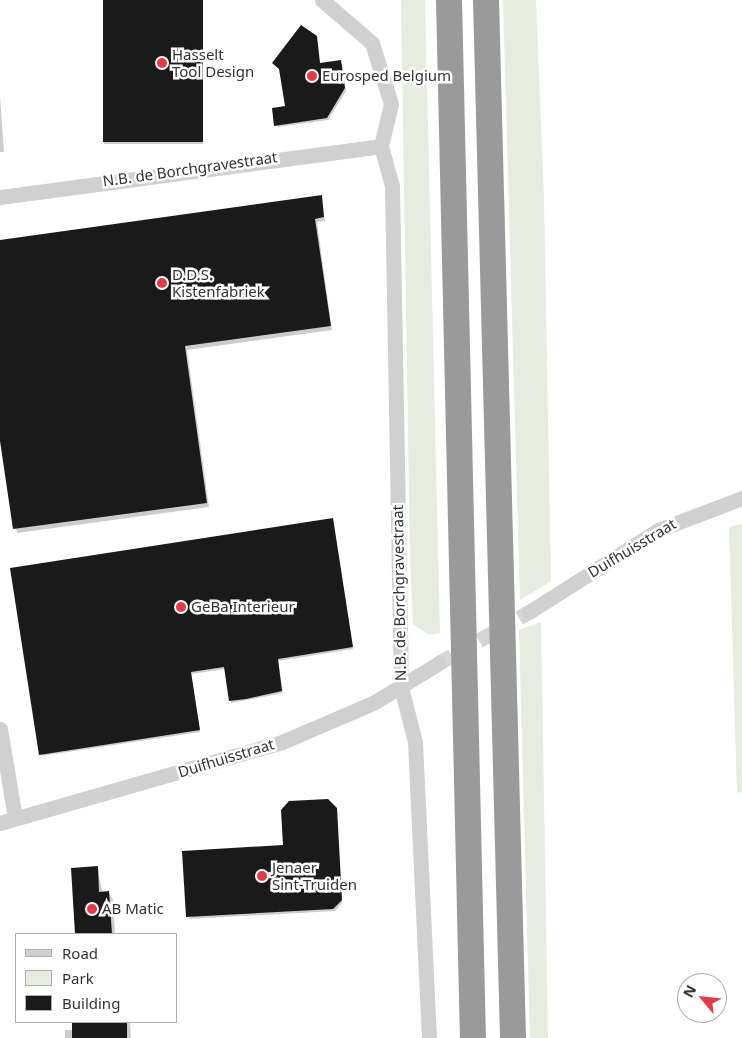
<!DOCTYPE html>
<style>
body{margin:0}
#map{position:relative;width:742px;height:1038px;overflow:hidden;background:#fff;font-family:"Noto Sans",sans-serif}
div>[style]{position:absolute}
.green>*{inset:0;background:#e6ecdf}
.shadow>*{inset:0;background:#0003;transform-origin:0 0}
.building>*{inset:0;background:#1a1a1a;transform-origin:0 0}
.street-tunnel>*{height:15px;margin-top:-7.5px;transform-origin:0;background:repeating-linear-gradient(90deg,#d6d6d6 0 15px,transparent 0 23px)}
.street>*{height:15px;margin:-7.5px;padding:0 7.5px;transform-origin:7.5px;border-radius:7.5px;background:#d0d0d0}
.highway>*{height:26px;margin:-13px;padding:0 13px;transform-origin:13px;border-radius:13px;background:#9a9a9a}
.dots>*{width:14px;height:14px;translate:-50% -50%;box-sizing:border-box;border:2px solid #fff;border-radius:50%}
span{translate:-50% -50%;white-space:nowrap;text-align:center;line-height:1.15;-webkit-text-stroke:5px #fff;paint-order:stroke}
.poi-label{font-size:15px;color:#333}
.left{translate:0 -50%;text-align:left}
.street-label{font-size:15px;color:#333}
.legend{position:absolute;left:15px;top:933px;width:162px;height:90px;box-sizing:border-box;background:#fff;border:1px solid #adadad;margin:0;padding:6px 9px;list-style:none;font-size:15px;color:#333}
.legend li{display:flex;align-items:center;gap:10px;height:25px}
.legend b{width:25px;border:1px solid #adadad}
.north{position:absolute;left:677px;top:973px;width:50px;height:50px;box-sizing:border-box;background:#fff;border:1px solid #adadad;border-radius:50%;rotate:298deg;font-size:14px;font-weight:700;line-height:20px;text-align:center;color:#333}
.north::after{content:'';display:block;margin:auto;width:18px;height:22px;background:#e63946;clip-path:polygon(50% 0,100% 100%,50% 72%,0 100%)}
</style>
<div id="map">
<div class="green">
<i style="clip-path:polygon(401px 0,425px 0,440px 633px,429px 635px,413px 624px,410px 558px)"></i>
<i style="clip-path:polygon(503px 0,536px 0,544px 199px,551px 581px,520px 600px)"></i>
<i style="clip-path:polygon(742px 524px,742px 792px,737px 793px,729px 527px)"></i>
<i style="clip-path:polygon(541px 622px,548px 1038px,530px 1038px,519px 630px)"></i>
</div>
<div class="shadow">
<i style="left:104px;top:0;width:99px;height:144px"></i>
<i style="clip-path:polygon(317px 40px,320px 64px,342px 64px,346px 91px,328px 120px,277px 127px,286px 107px,281px 71px,273px 63px)"></i>
<i style="clip-path:polygon(0 97px,4px 152px,0 152px)"></i>
<i style="clip-path:polygon(321px 196px,325px 221px,317px 222px,332px 330px,187px 350px,209px 507px,17px 533px,0 429px,0 241px)"></i>
<i style="clip-path:polygon(333px 522px,353px 649px,278px 661px,283px 693px,247px 700px,231px 703px,225px 669px,191px 674px,200px 732px,41px 756px)"></i>
<i style="clip-path:polygon(336px 808px,342px 903px,335px 911px,188px 919px)"></i>
<i style="clip-path:polygon(97px 868px,103px 893px,108px 892px,113px 900px,115px 934px,76px 934px,72px 869px)"></i>
<i style="clip-path:polygon(74px 1022px,130px 1022px,131px 1038px,65px 1038px,65px 1030px,74px 1030px)"></i>
</div>
<div class="building">
<i style="left:103px;top:0;width:100px;height:142px"></i>
<i style="clip-path:polygon(301px 25px,317px 36px,320px 63px,341px 60px,345px 88px,327px 118px,274px 126px,272px 108px,285px 106px,279px 69px,272px 63px)"></i>
<i style="clip-path:polygon(322px 195px,324px 217px,315px 219px,331px 326px,185px 346px,207px 503px,13px 529px,0 441px,0 240px)"></i>
<i style="clip-path:polygon(333px 518px,353px 647px,278px 659px,282px 691px,246px 699px,229px 701px,224px 667px,191px 672px,200px 730px,39px 755px,10px 568px)"></i>
<i style="clip-path:polygon(328px 799px,337px 808px,342px 900px,333px 909px,186px 917px,182px 851px,283px 845px,281px 810px,289px 801px)"></i>
<i style="clip-path:polygon(98px 866px,99px 892px,109px 891px,112px 934px,75px 934px,71px 868px)"></i>
<i style="left:72px;top:1022px;width:55px;height:16px"></i>
</div>
<div class="street-tunnel">
<i style="left:439px;top:663px;width:103px;rotate:-29.5deg"></i>
</div>
<div class="street">
<i style="left:322px;top:0;width:66px;rotate:40.7deg"></i>
<i style="left:372px;top:43px;width:64px;rotate:72.7deg"></i>
<i style="left:391px;top:104px;width:43px;rotate:103.4deg"></i>
<i style="left:381px;top:146px;width:41px;rotate:74.6deg"></i>
<i style="left:392px;top:186px;width:501px;rotate:88.97deg"></i>
<i style="left:401px;top:687px;width:57px;rotate:75.7deg"></i>
<i style="left:415px;top:742px;width:296px;rotate:87.3deg"></i>
<i style="left:0;top:197px;width:384px;rotate:-7.6deg"></i>
<i style="left:529px;top:612px;width:153px;rotate:-32.4deg"></i>
<i style="left:658px;top:530px;width:90px;rotate:-20.9deg"></i>
<i style="left:0;top:729px;width:90px;rotate:80.4deg"></i>
<i style="left:0;top:823px;width:293px;rotate:-16deg"></i>
<i style="left:282px;top:742px;width:99px;rotate:-23.2deg"></i>
<i style="left:373px;top:703px;width:77px;rotate:-31.2deg"></i>
</div>
<div class="highway">
<i style="left:449px;top:0;width:1038px;rotate:88.68deg"></i>
<i style="left:486px;top:0;width:1038px;rotate:88.51deg"></i>
</div>
<div class="dots">
<i style="left:162px;top:63px;background:#e63946"></i>
<i style="left:312px;top:76px;background:#e63946"></i>
<i style="left:162px;top:283px;background:#e63946"></i>
<i style="left:181px;top:607px;background:#e63946"></i>
<i style="left:262px;top:876px;background:#e63946"></i>
<i style="left:92px;top:909px;background:#e63946"></i>
</div>
<div class="poi-label">
<span class="left" style="left:172px;top:63px">Hasselt<br>Tool Design</span>
<span class="left" style="left:322px;top:76px">Eurosped Belgium</span>
<span class="left" style="left:172px;top:283px">D.D.S.<br>Kistenfabriek</span>
<span class="left" style="left:191px;top:607px">GeBa Interieur</span>
<span class="left" style="left:272px;top:876px">Jenaer<br>Sint-Truiden</span>
<span class="left" style="left:102px;top:909px">AB Matic</span>
</div>
<div class="street-label">
<span style="left:190px;top:169px;rotate:-8deg">N.B. de Borchgravestraat</span>
<span style="left:632px;top:548px;rotate:-31deg">Duifhuisstraat</span>
<span style="left:399px;top:593px;rotate:-91deg">N.B. de Borchgravestraat</span>
<span style="left:226px;top:758px;rotate:-17deg">Duifhuisstraat</span>
</div>
<ul class="legend">
<li><b style="height:6px;background:#d0d0d0"></b>Road</li>
<li><b style="height:14px;background:#e6ecdf"></b>Park</li>
<li><b style="height:14px;background:#1a1a1a"></b>Building</li>
</ul>
<div class="north">N</div>
</div>
